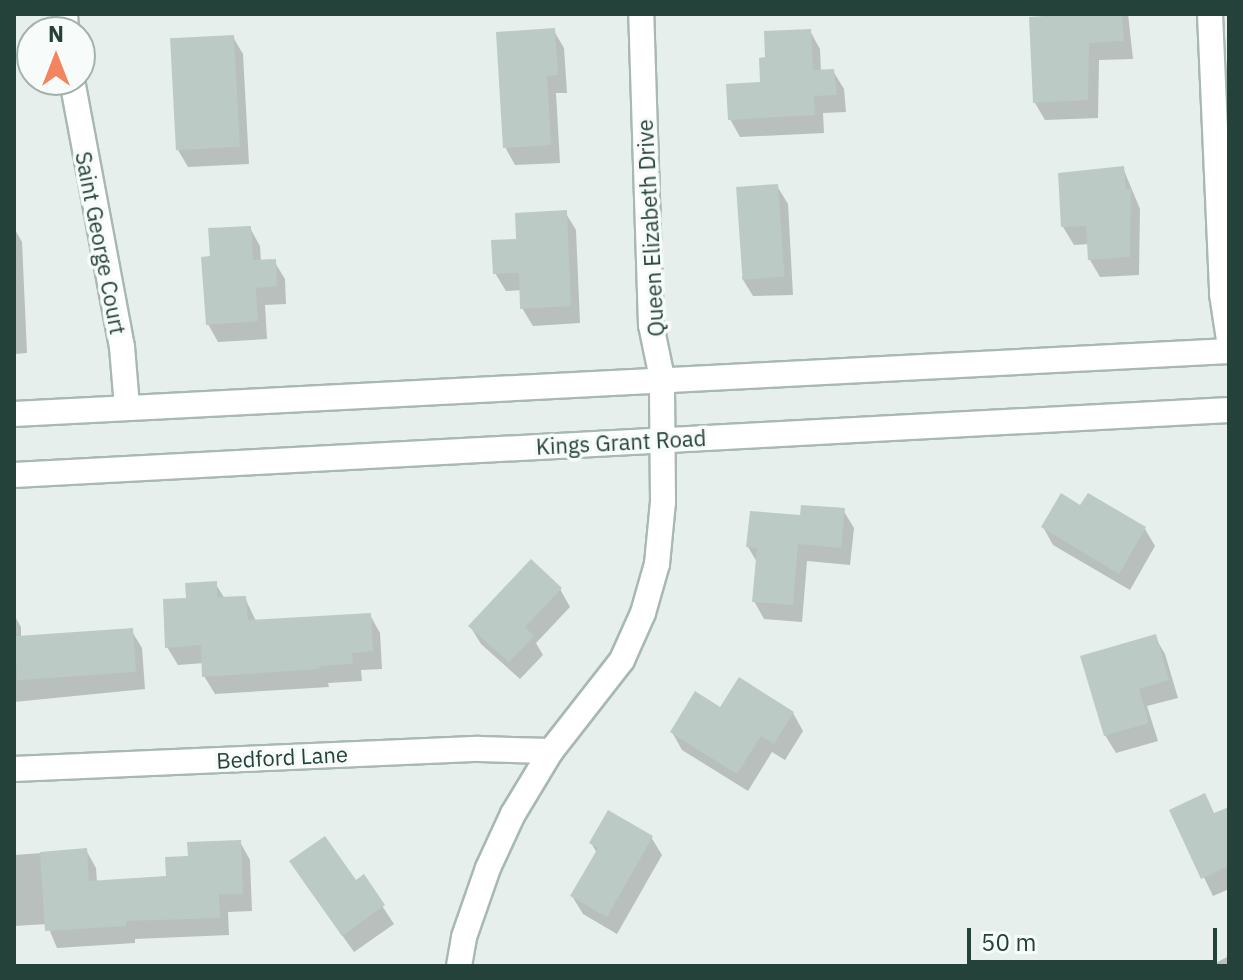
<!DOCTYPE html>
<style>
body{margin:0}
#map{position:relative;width:1243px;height:980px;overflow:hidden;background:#e6efeb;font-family:"IBM Plex Sans",sans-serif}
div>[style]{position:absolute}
.shadow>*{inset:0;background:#0003}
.building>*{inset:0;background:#bbcac4;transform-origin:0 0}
.roads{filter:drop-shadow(2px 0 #a8b8b2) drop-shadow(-2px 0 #a8b8b2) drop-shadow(0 2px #a8b8b2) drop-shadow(0 -2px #a8b8b2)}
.minor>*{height:24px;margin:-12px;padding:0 12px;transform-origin:12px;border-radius:12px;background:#fff}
span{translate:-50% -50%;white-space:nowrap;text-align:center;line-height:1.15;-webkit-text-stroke:7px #f7fbf9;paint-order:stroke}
.street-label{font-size:22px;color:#24423a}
.frame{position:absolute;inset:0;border:16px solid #24423a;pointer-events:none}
.north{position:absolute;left:16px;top:16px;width:80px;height:80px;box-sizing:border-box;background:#f7fbf9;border:2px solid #a3b1ad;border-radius:50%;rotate:0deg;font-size:22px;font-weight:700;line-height:32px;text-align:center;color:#24423a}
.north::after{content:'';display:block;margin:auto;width:28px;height:36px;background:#f4845f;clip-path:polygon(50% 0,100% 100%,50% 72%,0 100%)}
.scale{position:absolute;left:967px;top:928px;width:250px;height:36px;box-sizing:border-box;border:4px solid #24423a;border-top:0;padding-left:10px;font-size:24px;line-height:28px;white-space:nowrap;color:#24423a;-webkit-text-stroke:6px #f7fbf9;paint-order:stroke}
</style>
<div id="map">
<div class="shadow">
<i style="clip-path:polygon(1075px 14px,1128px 14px,1133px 59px,1099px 60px,1098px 118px,1045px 120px,1035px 103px)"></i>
<i style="clip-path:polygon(554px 31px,564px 48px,567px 93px,556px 93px,560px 163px,515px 165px,505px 147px)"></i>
<i style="clip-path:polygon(810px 31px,820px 49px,821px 72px,833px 71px,844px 89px,846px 112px,823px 113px,824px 133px,740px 137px,730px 119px,762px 84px,767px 59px)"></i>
<i style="clip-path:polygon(233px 37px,243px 54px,249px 164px,188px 167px,178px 150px)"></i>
<i style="clip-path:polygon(1123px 168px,1140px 209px,1139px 275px,1100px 277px,1090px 260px,1089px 244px,1074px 245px,1063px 227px)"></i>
<i style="clip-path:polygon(777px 186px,788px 204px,793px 295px,753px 296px,742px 278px)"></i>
<i style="clip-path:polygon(565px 212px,576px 230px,580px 323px,533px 326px,522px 308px,522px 290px,506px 291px,495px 273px,518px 241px)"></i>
<i style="clip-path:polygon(14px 228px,22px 242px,27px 353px,14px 354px)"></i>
<i style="clip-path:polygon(250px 228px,260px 246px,261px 262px,274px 261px,285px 279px,286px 304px,265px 305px,267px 339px,218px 342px,208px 324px,212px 258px)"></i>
<i style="clip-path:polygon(1081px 508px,1145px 529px,1155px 546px,1130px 590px,1053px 545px,1043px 527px)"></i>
<i style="clip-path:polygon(843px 510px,854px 528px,850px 565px,807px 561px,802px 622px,764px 619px,754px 601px,757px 562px,748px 547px,802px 517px)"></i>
<i style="clip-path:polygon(215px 583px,225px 599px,245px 598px,256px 621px,370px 615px,380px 633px,382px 669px,361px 670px,362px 681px,328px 683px,329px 687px,215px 694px,204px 676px,204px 663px,178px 665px,167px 647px,188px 600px)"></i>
<i style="clip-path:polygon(560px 589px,570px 607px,536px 643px,543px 655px,520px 679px,481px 644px,470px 626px)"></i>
<i style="clip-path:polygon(14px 615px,21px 627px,21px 638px,131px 630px,142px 648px,145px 689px,14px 702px)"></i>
<i style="clip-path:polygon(1155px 637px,1165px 654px,1178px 698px,1147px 706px,1158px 741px,1116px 753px,1105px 735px)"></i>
<i style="clip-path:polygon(721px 710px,793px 713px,803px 731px,785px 760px,772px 752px,748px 791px,682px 750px,672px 732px)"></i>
<i style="clip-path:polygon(1172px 811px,1229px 814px,1229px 889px,1213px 896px)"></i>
<i style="clip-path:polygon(651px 837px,662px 855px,617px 934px,583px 914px,572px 896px,597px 853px,591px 843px)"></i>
<i style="clip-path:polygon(240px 842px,250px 860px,252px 911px,228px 912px,229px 935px,135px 939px,135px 943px,57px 948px,47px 924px,14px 926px,14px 855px,86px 850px,96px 868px,97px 882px,168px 878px,190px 858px)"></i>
<i style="clip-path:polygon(363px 877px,394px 924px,354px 952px,302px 879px,356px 883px)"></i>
<i style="clip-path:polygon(1229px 956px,1229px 966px,1210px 966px)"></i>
</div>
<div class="building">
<i style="clip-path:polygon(1073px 14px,1122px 14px,1124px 41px,1089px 43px,1088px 100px,1033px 103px,1029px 17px)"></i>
<i style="clip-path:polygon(555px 28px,558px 75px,547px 76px,551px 145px,503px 148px,496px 32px)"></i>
<i style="clip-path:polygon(811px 29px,813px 70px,834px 69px,837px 95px,814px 96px,815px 115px,728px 120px,726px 84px,760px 82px,759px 58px,765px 57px,764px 31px)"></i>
<i style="left:234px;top:35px;width:112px;height:64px;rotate:87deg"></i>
<i style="clip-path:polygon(1124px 166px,1126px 189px,1131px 189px,1130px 257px,1088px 260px,1086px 226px,1061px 227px,1058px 173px)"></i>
<i style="left:778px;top:184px;width:93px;height:42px;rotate:86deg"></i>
<i style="clip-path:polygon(567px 210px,571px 306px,520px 309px,519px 273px,493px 274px,491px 240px,516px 239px,515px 213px)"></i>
<i style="clip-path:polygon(251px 226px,253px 260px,276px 259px,277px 286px,256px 288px,258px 321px,206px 325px,201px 257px,210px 256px,208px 228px)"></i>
<i style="clip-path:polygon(1061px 493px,1080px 505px,1088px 493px,1146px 527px,1119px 574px,1041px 527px)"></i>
<i style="clip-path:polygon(801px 505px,845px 508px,841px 548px,798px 544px,793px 605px,752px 602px,757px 548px,746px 547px,750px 511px,800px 515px)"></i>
<i style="clip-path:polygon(531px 559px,562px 588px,525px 627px,534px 636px,509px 662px,468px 626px)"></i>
<i style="clip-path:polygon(217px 581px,217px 597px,246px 596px,248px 620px,371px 613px,373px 651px,352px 653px,353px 664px,319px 666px,320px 669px,202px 677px,201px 645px,165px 648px,163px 599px,186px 598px,185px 583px)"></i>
<i style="left:133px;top:628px;width:44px;height:119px;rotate:86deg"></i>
<i style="clip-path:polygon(1156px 634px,1169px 680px,1139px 689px,1149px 723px,1104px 736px,1080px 656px)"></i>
<i style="clip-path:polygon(739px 677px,794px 712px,774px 744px,761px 736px,737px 774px,670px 732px,695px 691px,720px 707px)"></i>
<i style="clip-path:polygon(1205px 793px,1214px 813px,1229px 807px,1229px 866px,1201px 879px,1169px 810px)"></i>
<i style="clip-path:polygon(608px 810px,653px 836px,607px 917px,570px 896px,598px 848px,589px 843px)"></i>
<i style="clip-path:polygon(325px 836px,356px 880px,364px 874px,385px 905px,342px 936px,289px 861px)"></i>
<i style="clip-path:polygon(241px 840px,243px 894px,219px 894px,220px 918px,126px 921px,126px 926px,45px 931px,40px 852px,87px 848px,89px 881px,166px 876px,165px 857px,188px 856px,187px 842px)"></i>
</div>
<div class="roads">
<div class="minor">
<i style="left:65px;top:14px;width:18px;rotate:87deg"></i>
<i style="left:1210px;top:14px;width:280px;rotate:87.5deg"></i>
<i style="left:1222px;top:294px;width:47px;rotate:81.3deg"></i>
<i style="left:72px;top:80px;width:272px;rotate:79.4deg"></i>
<i style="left:122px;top:347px;width:60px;rotate:85.2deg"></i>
<i style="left:14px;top:414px;width:1217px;rotate:-2.97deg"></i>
<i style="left:14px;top:475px;width:1217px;rotate:-3.06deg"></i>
<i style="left:14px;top:769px;width:465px;rotate:-2.5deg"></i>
<i style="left:479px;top:749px;width:72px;rotate:1.6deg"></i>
<i style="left:459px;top:966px;width:29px;rotate:-80deg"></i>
<i style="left:464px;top:937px;width:73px;rotate:-70.8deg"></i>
<i style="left:488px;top:868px;width:60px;rotate:-65.2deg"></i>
<i style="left:513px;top:814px;width:74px;rotate:-58.9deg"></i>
<i style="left:551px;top:751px;width:115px;rotate:-52deg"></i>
<i style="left:622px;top:660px;width:51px;rotate:-65.9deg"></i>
<i style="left:643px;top:613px;width:51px;rotate:-74.1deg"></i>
<i style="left:657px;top:564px;width:62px;rotate:-84.5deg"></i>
<i style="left:663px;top:502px;width:124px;rotate:-90.5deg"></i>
<i style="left:662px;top:378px;width:54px;rotate:-101.7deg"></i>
<i style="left:651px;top:325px;width:311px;rotate:-91.8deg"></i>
</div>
</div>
<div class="street-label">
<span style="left:650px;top:228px;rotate:-93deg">Queen Elizabeth Drive</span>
<span style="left:101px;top:243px;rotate:79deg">Saint George Court</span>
<span style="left:621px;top:442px;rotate:-3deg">Kings Grant Road</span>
<span style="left:282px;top:757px;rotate:-3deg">Bedford Lane</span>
</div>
<div class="frame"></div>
<div class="north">N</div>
<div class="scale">50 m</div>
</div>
